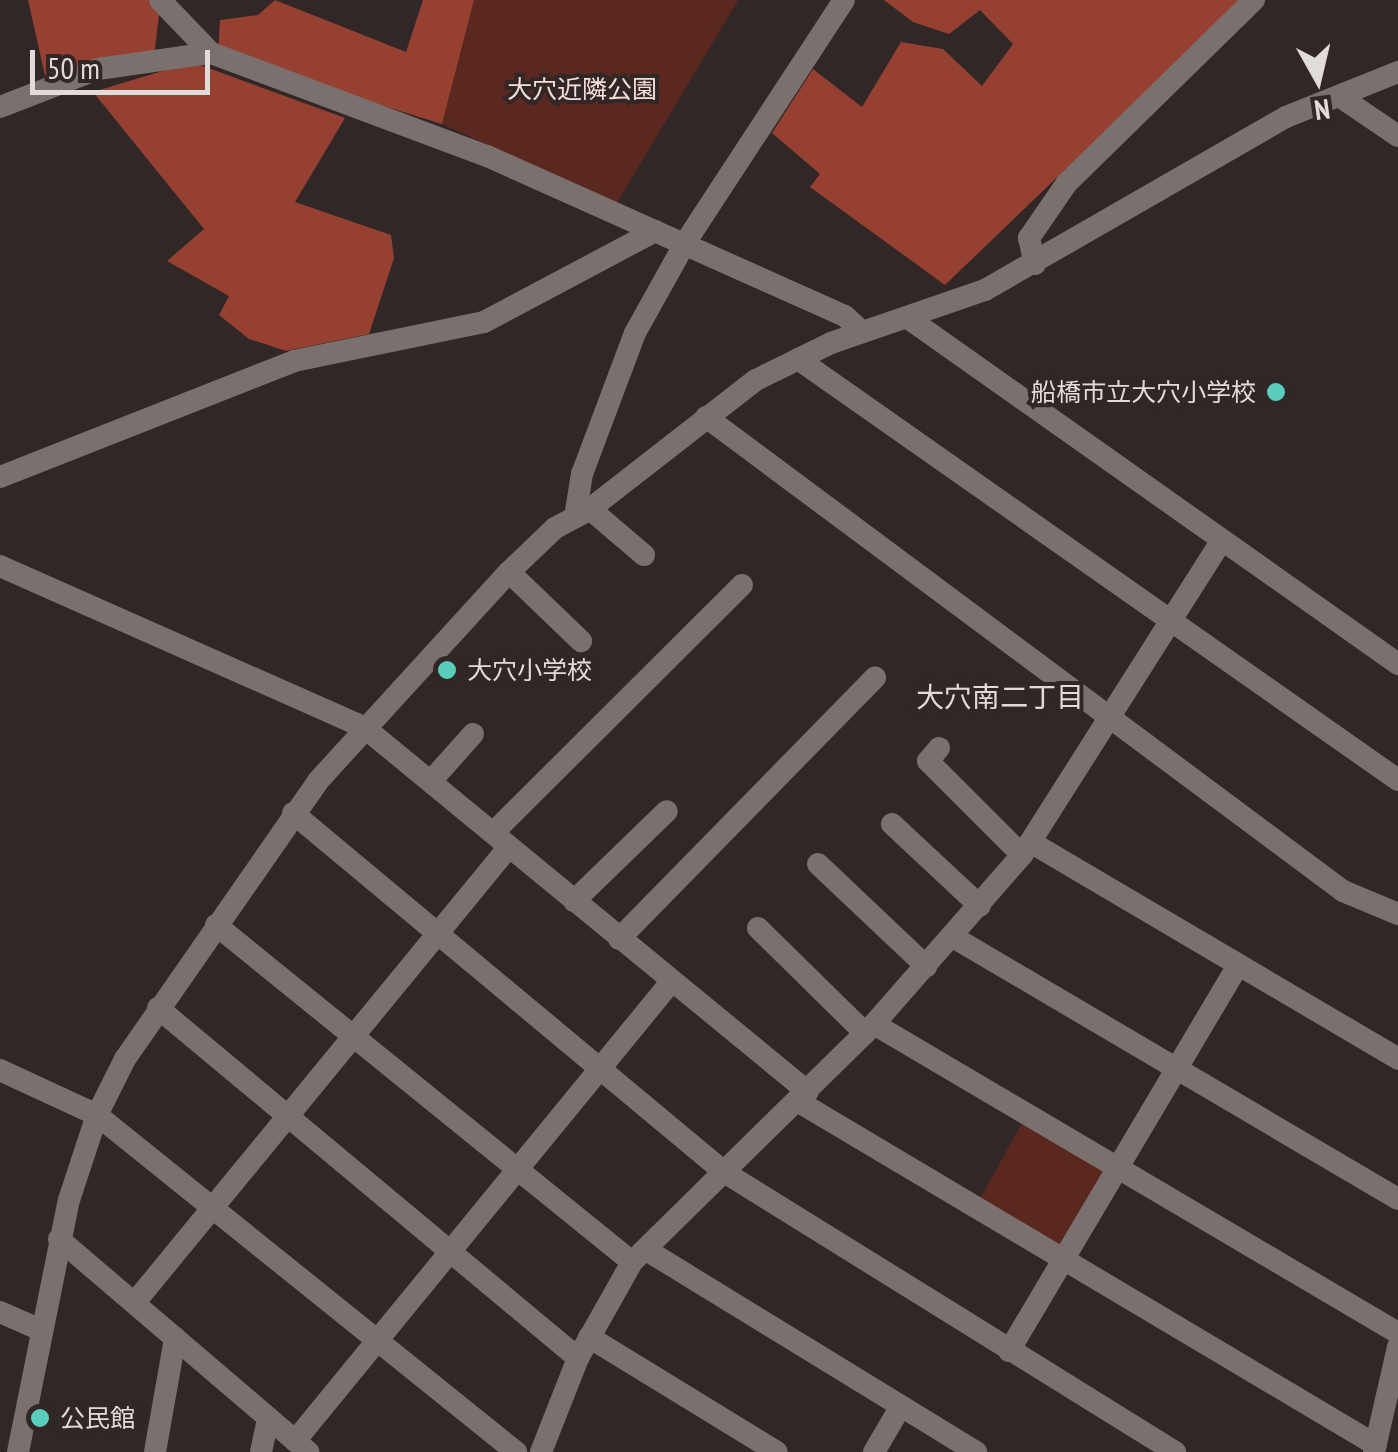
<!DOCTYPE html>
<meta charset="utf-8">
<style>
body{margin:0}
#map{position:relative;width:1398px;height:1452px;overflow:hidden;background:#302726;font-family:"PT Sans Narrow","Noto Sans JP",sans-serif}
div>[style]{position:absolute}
.green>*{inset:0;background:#5b281f}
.forest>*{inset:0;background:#964032}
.minor>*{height:22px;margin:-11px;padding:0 11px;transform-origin:11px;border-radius:11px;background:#7a706e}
.dots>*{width:28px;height:28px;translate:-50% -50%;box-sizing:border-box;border:5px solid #302726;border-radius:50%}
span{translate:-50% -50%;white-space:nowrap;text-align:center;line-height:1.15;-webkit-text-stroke:8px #302726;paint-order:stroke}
.park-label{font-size:25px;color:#f8ded8}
.poi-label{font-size:25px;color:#e1dbda}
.right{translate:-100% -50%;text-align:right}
.left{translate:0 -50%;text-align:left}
.neighbourhood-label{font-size:28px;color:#e1dbda}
.north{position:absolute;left:1268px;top:30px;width:100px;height:100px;-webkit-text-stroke:8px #302726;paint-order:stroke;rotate:172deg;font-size:28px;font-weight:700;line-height:40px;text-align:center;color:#e1dbda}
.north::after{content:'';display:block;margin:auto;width:35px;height:45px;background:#e1dbda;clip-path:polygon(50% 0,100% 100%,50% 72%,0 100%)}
.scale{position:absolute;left:30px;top:50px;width:180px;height:45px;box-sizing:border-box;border:5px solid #e1dbda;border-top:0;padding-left:12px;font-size:30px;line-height:35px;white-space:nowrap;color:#e1dbda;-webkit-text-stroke:8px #302726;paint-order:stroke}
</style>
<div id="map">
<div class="green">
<i style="clip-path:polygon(474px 0,738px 0,617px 203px,442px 124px)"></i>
<i style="clip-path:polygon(1023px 1121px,1101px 1169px,1104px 1179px,1066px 1244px,1056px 1246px,980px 1199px)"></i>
</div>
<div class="forest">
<i style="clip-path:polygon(28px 0,150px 0,159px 15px,154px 57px,48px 89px)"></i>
<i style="clip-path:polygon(275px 0,406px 52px,423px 0,474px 0,442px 124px,218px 55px,220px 20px,258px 15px)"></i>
<i style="clip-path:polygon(884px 0,1242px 0,945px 285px,810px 187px,820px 174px,772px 133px,813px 69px,862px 107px,901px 42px,943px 49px,982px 86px,1013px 44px,980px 10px,949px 34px,913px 22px)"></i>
<i style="clip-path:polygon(192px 62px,345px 118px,295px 202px,391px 235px,394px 258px,369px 334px,286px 351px,249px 339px,219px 315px,229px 296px,167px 261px,204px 229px,93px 92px)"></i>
</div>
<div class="minor">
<i style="left:160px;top:0;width:74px;rotate:46.1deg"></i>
<i style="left:1339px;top:96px;width:71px;rotate:34.1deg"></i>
<i style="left:0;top:107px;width:105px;rotate:-21.2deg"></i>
<i style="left:98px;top:69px;width:114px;rotate:-8.1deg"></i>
<i style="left:211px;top:53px;width:295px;rotate:20.5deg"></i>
<i style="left:487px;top:156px;width:392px;rotate:24.1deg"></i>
<i style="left:845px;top:316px;width:23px;rotate:43deg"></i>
<i style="left:1035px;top:264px;width:27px;rotate:-103deg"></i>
<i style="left:1029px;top:238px;width:67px;rotate:-55.4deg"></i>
<i style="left:1067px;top:183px;width:262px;rotate:-44.4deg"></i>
<i style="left:908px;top:318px;width:600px;rotate:35.23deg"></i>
<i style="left:798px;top:359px;width:733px;rotate:35.06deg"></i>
<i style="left:706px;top:417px;width:794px;rotate:36.65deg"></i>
<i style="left:1343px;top:891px;width:60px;rotate:22.7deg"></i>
<i style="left:0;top:477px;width:316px;rotate:-21.5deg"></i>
<i style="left:294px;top:361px;width:194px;rotate:-11.6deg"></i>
<i style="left:484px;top:322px;width:194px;rotate:-28deg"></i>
<i style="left:590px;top:509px;width:71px;rotate:40.4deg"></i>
<i style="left:575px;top:517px;width:44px;rotate:-80.8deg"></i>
<i style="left:582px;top:474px;width:151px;rotate:-69.4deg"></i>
<i style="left:635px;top:333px;width:103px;rotate:-60.9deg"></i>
<i style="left:685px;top:243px;width:290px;rotate:-56.8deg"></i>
<i style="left:0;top:566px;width:399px;rotate:23.9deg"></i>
<i style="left:365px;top:728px;width:573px;rotate:39.41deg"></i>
<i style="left:509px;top:572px;width:100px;rotate:43.8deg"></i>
<i style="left:939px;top:748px;width:17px;rotate:130deg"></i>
<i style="left:928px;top:761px;width:133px;rotate:45deg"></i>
<i style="left:431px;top:781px;width:63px;rotate:-48.2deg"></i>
<i style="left:293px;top:813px;width:561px;rotate:39.79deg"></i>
<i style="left:724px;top:1172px;width:531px;rotate:31.83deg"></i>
<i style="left:892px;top:824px;width:120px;rotate:43deg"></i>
<i style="left:494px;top:832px;width:350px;rotate:-44.9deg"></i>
<i style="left:1032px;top:843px;width:425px;rotate:30.5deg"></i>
<i style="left:818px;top:864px;width:149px;rotate:43.4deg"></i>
<i style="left:574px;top:901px;width:129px;rotate:-44.1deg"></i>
<i style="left:216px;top:925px;width:535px;rotate:39.01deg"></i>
<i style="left:758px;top:928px;width:150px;rotate:44.5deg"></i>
<i style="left:953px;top:937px;width:516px;rotate:30.49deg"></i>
<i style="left:619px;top:939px;width:366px;rotate:-45.6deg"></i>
<i style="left:158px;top:1008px;width:547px;rotate:39.81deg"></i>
<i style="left:874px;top:1024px;width:608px;rotate:30.53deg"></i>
<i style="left:0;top:1070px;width:107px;rotate:24.9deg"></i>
<i style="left:97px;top:1115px;width:538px;rotate:38.81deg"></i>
<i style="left:799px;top:1102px;width:671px;rotate:30.73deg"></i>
<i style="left:59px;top:1239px;width:328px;rotate:40.5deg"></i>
<i style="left:648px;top:1251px;width:385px;rotate:31.5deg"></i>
<i style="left:136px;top:1301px;width:586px;rotate:-50.61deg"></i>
<i style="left:0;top:1312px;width:45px;rotate:23.7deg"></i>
<i style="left:589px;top:1337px;width:220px;rotate:31.5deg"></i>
<i style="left:1009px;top:1351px;width:447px;rotate:-59.3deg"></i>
<i style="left:295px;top:1441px;width:593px;rotate:-50.68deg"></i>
<i style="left:18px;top:1452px;width:257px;rotate:-78.6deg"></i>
<i style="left:69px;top:1200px;width:89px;rotate:-71.8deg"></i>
<i style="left:97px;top:1115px;width:63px;rotate:-63.4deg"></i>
<i style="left:125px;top:1059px;width:338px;rotate:-55.2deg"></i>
<i style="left:318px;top:781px;width:283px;rotate:-47.6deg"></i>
<i style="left:509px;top:572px;width:64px;rotate:-43.7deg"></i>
<i style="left:555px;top:528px;width:40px;rotate:-28deg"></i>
<i style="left:590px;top:509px;width:210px;rotate:-37.9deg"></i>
<i style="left:756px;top:380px;width:84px;rotate:-26.3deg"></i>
<i style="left:831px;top:343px;width:163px;rotate:-19deg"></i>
<i style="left:985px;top:290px;width:347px;rotate:-29.9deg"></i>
<i style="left:1286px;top:117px;width:121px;rotate:-21.9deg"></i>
<i style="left:155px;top:1452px;width:116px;rotate:-80deg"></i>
<i style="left:261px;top:1452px;width:34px;rotate:-78deg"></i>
<i style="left:541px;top:1452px;width:101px;rotate:-68.5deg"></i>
<i style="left:578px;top:1358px;width:110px;rotate:-60.6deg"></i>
<i style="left:632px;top:1262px;width:339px;rotate:-44.5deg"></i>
<i style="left:874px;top:1024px;width:225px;rotate:-48.8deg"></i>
<i style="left:1022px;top:855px;width:373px;rotate:-57.6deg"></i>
<i style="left:874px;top:1452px;width:53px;rotate:-59.6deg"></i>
<i style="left:1374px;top:1452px;width:108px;rotate:-77.1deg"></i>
</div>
<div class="dots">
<i style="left:1276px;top:392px;background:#5acebc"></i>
<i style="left:447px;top:670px;background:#5acebc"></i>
<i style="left:40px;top:1418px;background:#5acebc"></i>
</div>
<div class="park-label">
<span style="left:582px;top:89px">大穴近隣公園</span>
</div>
<div class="poi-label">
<span class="right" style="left:1256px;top:392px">船橋市立大穴小学校</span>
<span class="left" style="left:467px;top:670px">大穴小学校</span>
<span class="left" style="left:60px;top:1418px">公民館</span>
</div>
<div class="neighbourhood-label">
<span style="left:1000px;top:697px">大穴南二丁目</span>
</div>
<div class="north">N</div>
<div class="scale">50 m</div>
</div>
